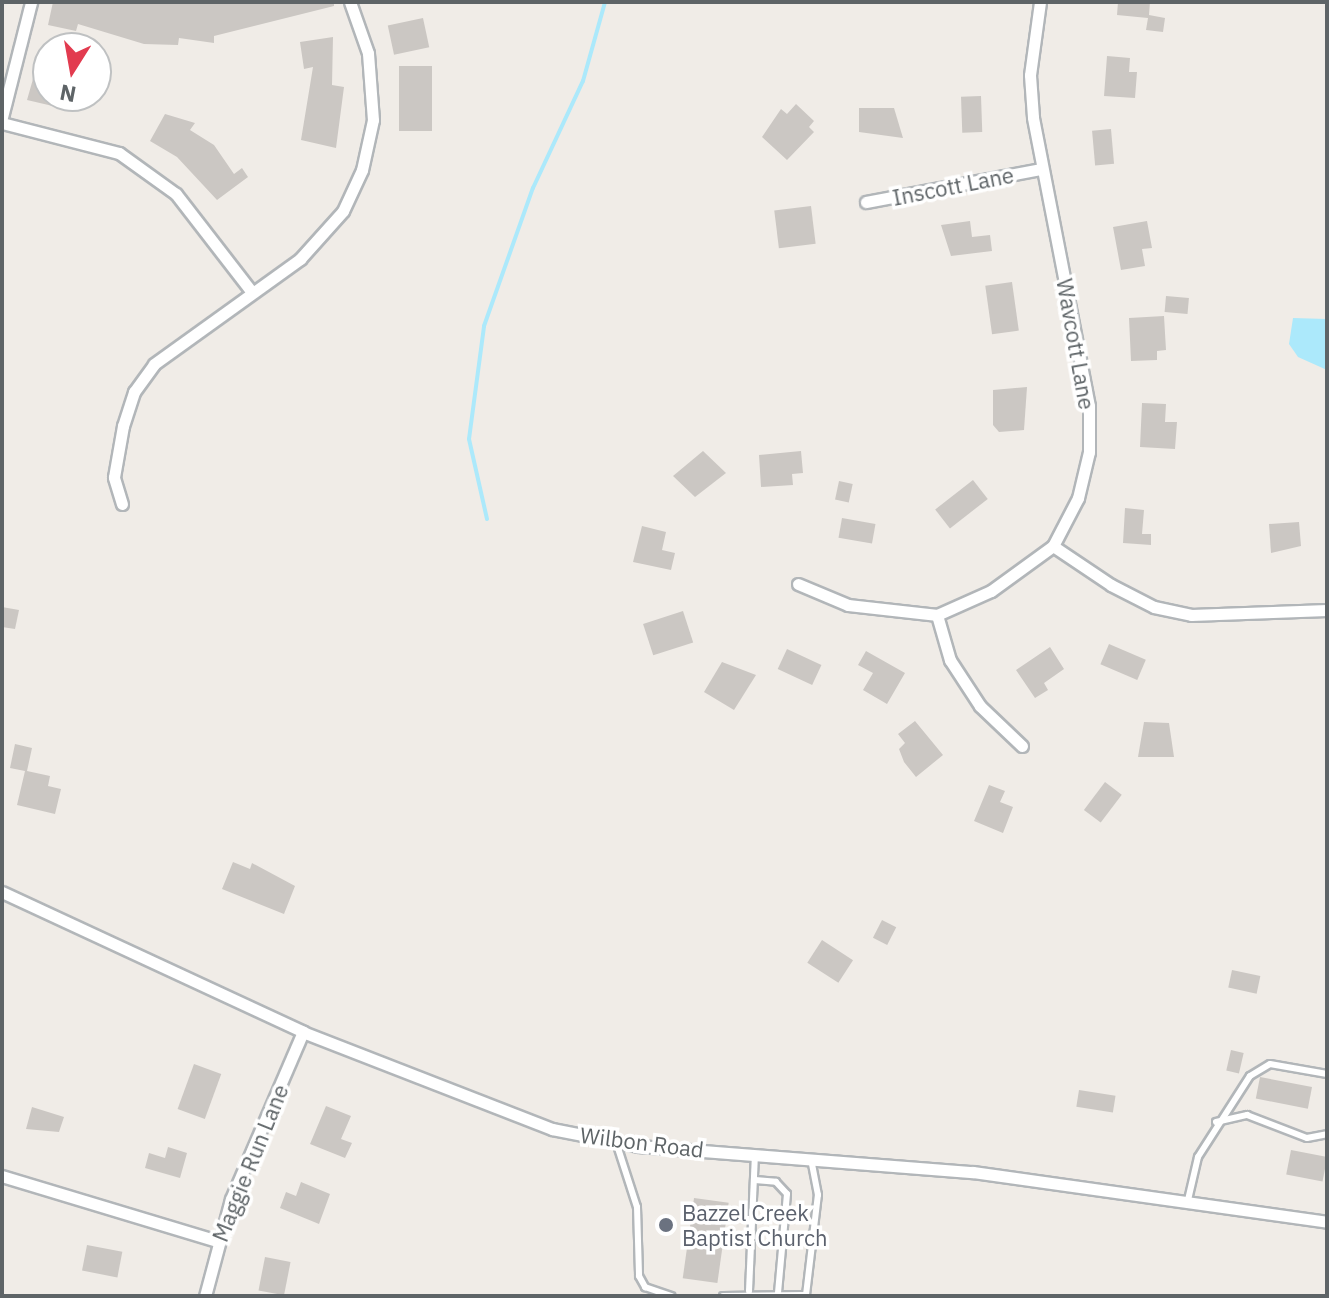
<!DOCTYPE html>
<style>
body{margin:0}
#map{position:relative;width:1329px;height:1298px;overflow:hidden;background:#f0ece7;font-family:"IBM Plex Sans",sans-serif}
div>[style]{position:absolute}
.water>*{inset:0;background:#ace9fb}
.stream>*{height:4px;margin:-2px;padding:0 2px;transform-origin:2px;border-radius:2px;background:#ace9fb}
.building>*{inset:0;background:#cbc7c3;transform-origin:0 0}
.roads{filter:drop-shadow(2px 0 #b2b6b9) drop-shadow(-2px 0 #b2b6b9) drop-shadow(0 2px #b2b6b9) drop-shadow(0 -2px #b2b6b9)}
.service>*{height:6px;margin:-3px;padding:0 3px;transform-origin:3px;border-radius:3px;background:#fff}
.minor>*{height:11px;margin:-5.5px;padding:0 5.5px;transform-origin:5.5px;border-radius:5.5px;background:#fff}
.dots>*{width:22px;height:22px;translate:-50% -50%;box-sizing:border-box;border:4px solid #fff;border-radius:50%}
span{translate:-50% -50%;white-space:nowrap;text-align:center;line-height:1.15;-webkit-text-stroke:7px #fff;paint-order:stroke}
.street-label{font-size:22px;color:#5e6467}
.worship-label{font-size:22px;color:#5b616d}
.left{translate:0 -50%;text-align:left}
.frame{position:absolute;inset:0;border:4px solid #5e6467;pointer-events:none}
.north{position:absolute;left:32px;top:32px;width:80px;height:80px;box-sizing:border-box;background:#fff;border:2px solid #bfc1c2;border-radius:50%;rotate:191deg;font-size:22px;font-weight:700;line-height:32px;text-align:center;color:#5e6467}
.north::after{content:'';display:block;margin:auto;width:28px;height:36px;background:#e23b4f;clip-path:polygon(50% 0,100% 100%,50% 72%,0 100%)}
</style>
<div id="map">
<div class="water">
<i style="clip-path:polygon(1293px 318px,1327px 319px,1327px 370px,1298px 357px,1289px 344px)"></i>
</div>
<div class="stream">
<i style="left:487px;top:519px;width:82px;rotate:-102.7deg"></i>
<i style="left:469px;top:439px;width:114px;rotate:-82.4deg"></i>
<i style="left:484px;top:326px;width:146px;rotate:-70.5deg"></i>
<i style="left:533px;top:188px;width:118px;rotate:-65deg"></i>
<i style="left:583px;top:81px;width:82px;rotate:-74.4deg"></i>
</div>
<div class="building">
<i style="clip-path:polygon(53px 2px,334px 2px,334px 6px,214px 36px,214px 43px,179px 38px,178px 45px,144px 44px,78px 24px,76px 31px,48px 25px)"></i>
<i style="clip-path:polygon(1118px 2px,1150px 2px,1149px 15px,1165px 18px,1163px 32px,1146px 30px,1148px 18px,1117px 15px)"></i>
<i style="left:423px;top:18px;width:30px;height:36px;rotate:78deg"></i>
<i style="clip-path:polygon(333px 37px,332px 85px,344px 87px,336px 148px,301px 140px,313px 67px,304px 69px,300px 42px)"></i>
<i style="clip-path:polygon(1107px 56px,1130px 58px,1129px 72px,1137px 72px,1135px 98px,1104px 96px)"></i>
<i style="left:432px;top:66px;width:65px;height:33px;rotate:90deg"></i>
<i style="clip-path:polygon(35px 72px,48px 75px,48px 96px,59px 96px,57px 107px,27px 100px)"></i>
<i style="left:981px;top:96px;width:36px;height:20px;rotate:88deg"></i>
<i style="clip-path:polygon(796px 104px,814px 121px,809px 127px,814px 132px,787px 160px,762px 137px,781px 109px,787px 114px)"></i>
<i style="clip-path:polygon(859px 108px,894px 108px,903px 138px,859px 132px)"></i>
<i style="clip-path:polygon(165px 114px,195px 123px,190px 130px,214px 145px,234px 174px,242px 168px,248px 177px,217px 200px,177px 157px,150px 141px)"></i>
<i style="left:1111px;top:129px;width:35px;height:19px;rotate:85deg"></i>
<i style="left:811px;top:206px;width:38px;height:37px;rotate:83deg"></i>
<i style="clip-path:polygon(970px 221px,972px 237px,990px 235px,992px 251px,951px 256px,941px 225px)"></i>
<i style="clip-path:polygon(1147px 221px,1152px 248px,1142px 249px,1145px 266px,1121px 270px,1113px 227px)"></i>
<i style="left:1012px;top:282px;width:49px;height:27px;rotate:82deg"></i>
<i style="left:1166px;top:296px;width:23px;height:16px;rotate:5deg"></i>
<i style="clip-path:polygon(1164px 316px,1166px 350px,1157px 351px,1157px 360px,1131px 361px,1129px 318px)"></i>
<i style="clip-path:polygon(1027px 387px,1024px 430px,999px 432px,993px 425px,993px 390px)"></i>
<i style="clip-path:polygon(1142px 403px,1166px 404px,1165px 422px,1177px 422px,1175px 449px,1140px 447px)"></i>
<i style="clip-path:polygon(703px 451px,726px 473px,695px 497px,673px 476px)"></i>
<i style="clip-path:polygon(801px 451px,803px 473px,792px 474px,793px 485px,761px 487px,759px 455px)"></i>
<i style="left:973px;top:480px;width:24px;height:48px;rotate:52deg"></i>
<i style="left:839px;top:481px;width:14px;height:19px;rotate:12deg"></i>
<i style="clip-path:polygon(1125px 508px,1144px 510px,1142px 534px,1151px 534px,1151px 545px,1123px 543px)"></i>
<i style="left:842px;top:518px;width:34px;height:20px;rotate:10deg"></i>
<i style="clip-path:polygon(1299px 522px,1301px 546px,1271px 553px,1269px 524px)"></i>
<i style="clip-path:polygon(642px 526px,666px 532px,662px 550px,675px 553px,671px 570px,633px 562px)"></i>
<i style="clip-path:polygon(2px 607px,19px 610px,15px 629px,2px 627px)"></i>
<i style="left:683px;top:611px;width:33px;height:42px;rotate:72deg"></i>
<i style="left:1109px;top:644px;width:40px;height:22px;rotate:23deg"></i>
<i style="clip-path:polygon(1050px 647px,1064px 669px,1044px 683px,1048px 690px,1035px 698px,1016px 670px)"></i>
<i style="left:787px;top:649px;width:38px;height:22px;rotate:25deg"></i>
<i style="clip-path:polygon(866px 651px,905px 673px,887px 704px,863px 690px,873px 673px,858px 665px)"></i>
<i style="clip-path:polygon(722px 662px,756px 675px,734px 710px,704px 692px)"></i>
<i style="clip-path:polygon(915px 721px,943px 755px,916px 777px,904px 762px,899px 749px,905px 743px,898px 734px)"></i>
<i style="clip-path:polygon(1144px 722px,1169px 723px,1174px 757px,1138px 757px)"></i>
<i style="clip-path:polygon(15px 744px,32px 748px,27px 771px,50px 776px,48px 786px,61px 789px,55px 814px,17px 805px,25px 771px,10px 768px)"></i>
<i style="left:1105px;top:782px;width:21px;height:35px;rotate:37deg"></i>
<i style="clip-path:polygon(989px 785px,1005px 791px,1000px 802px,1013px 807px,1003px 833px,974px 821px)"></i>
<i style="clip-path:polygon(233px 862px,250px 869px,252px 863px,295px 886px,284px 914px,222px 889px)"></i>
<i style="left:882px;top:920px;width:16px;height:20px;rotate:27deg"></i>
<i style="left:822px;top:940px;width:37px;height:27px;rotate:33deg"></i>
<i style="left:1232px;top:970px;width:29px;height:18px;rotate:12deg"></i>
<i style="left:1231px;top:1050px;width:13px;height:21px;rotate:13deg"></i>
<i style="left:194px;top:1064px;width:29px;height:48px;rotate:20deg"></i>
<i style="left:1260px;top:1077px;width:53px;height:22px;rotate:11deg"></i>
<i style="left:1079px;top:1090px;width:37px;height:17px;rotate:9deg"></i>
<i style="clip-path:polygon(326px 1106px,351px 1116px,341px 1139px,352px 1143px,345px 1158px,310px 1144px)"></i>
<i style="clip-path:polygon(32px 1107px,64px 1117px,59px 1132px,26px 1129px)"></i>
<i style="clip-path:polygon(168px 1147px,187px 1153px,180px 1178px,145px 1168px,149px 1153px,165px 1158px)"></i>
<i style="left:1291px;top:1150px;width:37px;height:25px;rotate:11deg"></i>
<i style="clip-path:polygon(301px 1182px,330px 1194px,319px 1224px,280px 1208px,286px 1192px,296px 1196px)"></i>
<i style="left:694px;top:1198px;width:35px;height:81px;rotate:8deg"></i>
<i style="left:87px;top:1245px;width:36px;height:26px;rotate:11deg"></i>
<i style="left:265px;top:1257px;width:26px;height:34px;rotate:11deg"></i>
</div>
<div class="roads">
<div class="service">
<i style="left:1216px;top:1122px;width:32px;rotate:-13deg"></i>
<i style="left:1247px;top:1115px;width:64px;rotate:21deg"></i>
<i style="left:1307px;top:1138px;width:20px;rotate:-11deg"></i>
<i style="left:616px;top:1142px;width:68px;rotate:72.1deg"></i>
<i style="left:637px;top:1207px;width:69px;rotate:88.3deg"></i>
<i style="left:639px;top:1276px;width:13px;rotate:61deg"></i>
<i style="left:645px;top:1287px;width:28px;rotate:19deg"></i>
<i style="left:755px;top:1180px;width:21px;rotate:5deg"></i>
<i style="left:776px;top:1182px;width:16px;rotate:47deg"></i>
<i style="left:787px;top:1194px;width:99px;rotate:95.2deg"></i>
<i style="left:1188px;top:1200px;width:44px;rotate:-76.9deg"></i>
<i style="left:1198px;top:1157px;width:96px;rotate:-57.3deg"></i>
<i style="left:1250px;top:1076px;width:23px;rotate:-31deg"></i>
<i style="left:1270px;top:1064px;width:58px;rotate:10deg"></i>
<i style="left:749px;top:1291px;width:136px;rotate:-87.5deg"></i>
<i style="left:723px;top:1296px;width:83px;rotate:-0.7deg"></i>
<i style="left:806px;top:1295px;width:101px;rotate:-83.2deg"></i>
<i style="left:818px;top:1195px;width:36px;rotate:-101deg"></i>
</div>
<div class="minor">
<i style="left:2px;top:117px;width:119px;rotate:-75.8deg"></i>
<i style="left:2px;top:123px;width:121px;rotate:14.4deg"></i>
<i style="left:119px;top:153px;width:70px;rotate:35.7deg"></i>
<i style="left:176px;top:194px;width:123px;rotate:52.3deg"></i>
<i style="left:866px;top:202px;width:177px;rotate:-10.7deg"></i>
<i style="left:122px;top:504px;width:28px;rotate:-107deg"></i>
<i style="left:114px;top:477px;width:52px;rotate:-80deg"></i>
<i style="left:123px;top:426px;width:36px;rotate:-72deg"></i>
<i style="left:134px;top:392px;width:34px;rotate:-54deg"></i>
<i style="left:154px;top:364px;width:180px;rotate:-35.7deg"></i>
<i style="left:300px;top:259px;width:64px;rotate:-48.1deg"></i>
<i style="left:343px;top:211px;width:45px;rotate:-65.1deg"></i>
<i style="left:362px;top:170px;width:51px;rotate:-77.6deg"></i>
<i style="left:373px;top:120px;width:67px;rotate:-94.3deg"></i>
<i style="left:368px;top:53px;width:54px;rotate:-109.4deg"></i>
<i style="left:1053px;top:546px;width:70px;rotate:33.9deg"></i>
<i style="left:1111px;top:585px;width:48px;rotate:27.1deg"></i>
<i style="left:1154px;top:607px;width:38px;rotate:12deg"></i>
<i style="left:1191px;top:615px;width:136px;rotate:-2.1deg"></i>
<i style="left:798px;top:584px;width:54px;rotate:22.8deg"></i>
<i style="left:848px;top:605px;width:90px;rotate:6.4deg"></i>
<i style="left:937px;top:615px;width:59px;rotate:-24deg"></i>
<i style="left:991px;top:591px;width:77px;rotate:-36deg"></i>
<i style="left:1053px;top:546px;width:54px;rotate:-62.5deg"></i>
<i style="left:1078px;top:498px;width:47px;rotate:-76.6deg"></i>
<i style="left:1089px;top:452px;width:46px;rotate:-90deg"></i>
<i style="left:1089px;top:406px;width:294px;rotate:-101deg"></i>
<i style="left:1033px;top:117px;width:42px;rotate:-94.1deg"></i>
<i style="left:1030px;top:75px;width:74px;rotate:-82.2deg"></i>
<i style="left:937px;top:615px;width:47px;rotate:73.9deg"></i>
<i style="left:950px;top:660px;width:55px;rotate:56.9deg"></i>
<i style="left:980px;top:706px;width:58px;rotate:43.6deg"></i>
<i style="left:2px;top:892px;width:332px;rotate:24.9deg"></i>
<i style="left:303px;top:1032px;width:267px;rotate:21.3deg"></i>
<i style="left:552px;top:1129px;width:89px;rotate:11.1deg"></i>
<i style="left:639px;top:1146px;width:335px;rotate:4.5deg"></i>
<i style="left:973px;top:1172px;width:358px;rotate:8deg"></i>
<i style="left:2px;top:1176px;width:225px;rotate:16.8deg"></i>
<i style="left:205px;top:1296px;width:100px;rotate:-75deg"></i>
<i style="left:231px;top:1199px;width:182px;rotate:-66.7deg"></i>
</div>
</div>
<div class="dots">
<i style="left:666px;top:1225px;background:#6b7280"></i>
</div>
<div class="street-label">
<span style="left:953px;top:186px;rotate:-11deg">Inscott Lane</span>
<span style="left:1076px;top:344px;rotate:80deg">Wavcott Lane</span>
<span style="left:642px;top:1142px;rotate:7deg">Wilbon Road</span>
<span style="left:250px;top:1163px;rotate:-68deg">Maggie Run Lane</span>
</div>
<div class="worship-label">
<span class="left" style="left:682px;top:1225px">Bazzel Creek<br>Baptist Church</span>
</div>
<div class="frame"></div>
<div class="north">N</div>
</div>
